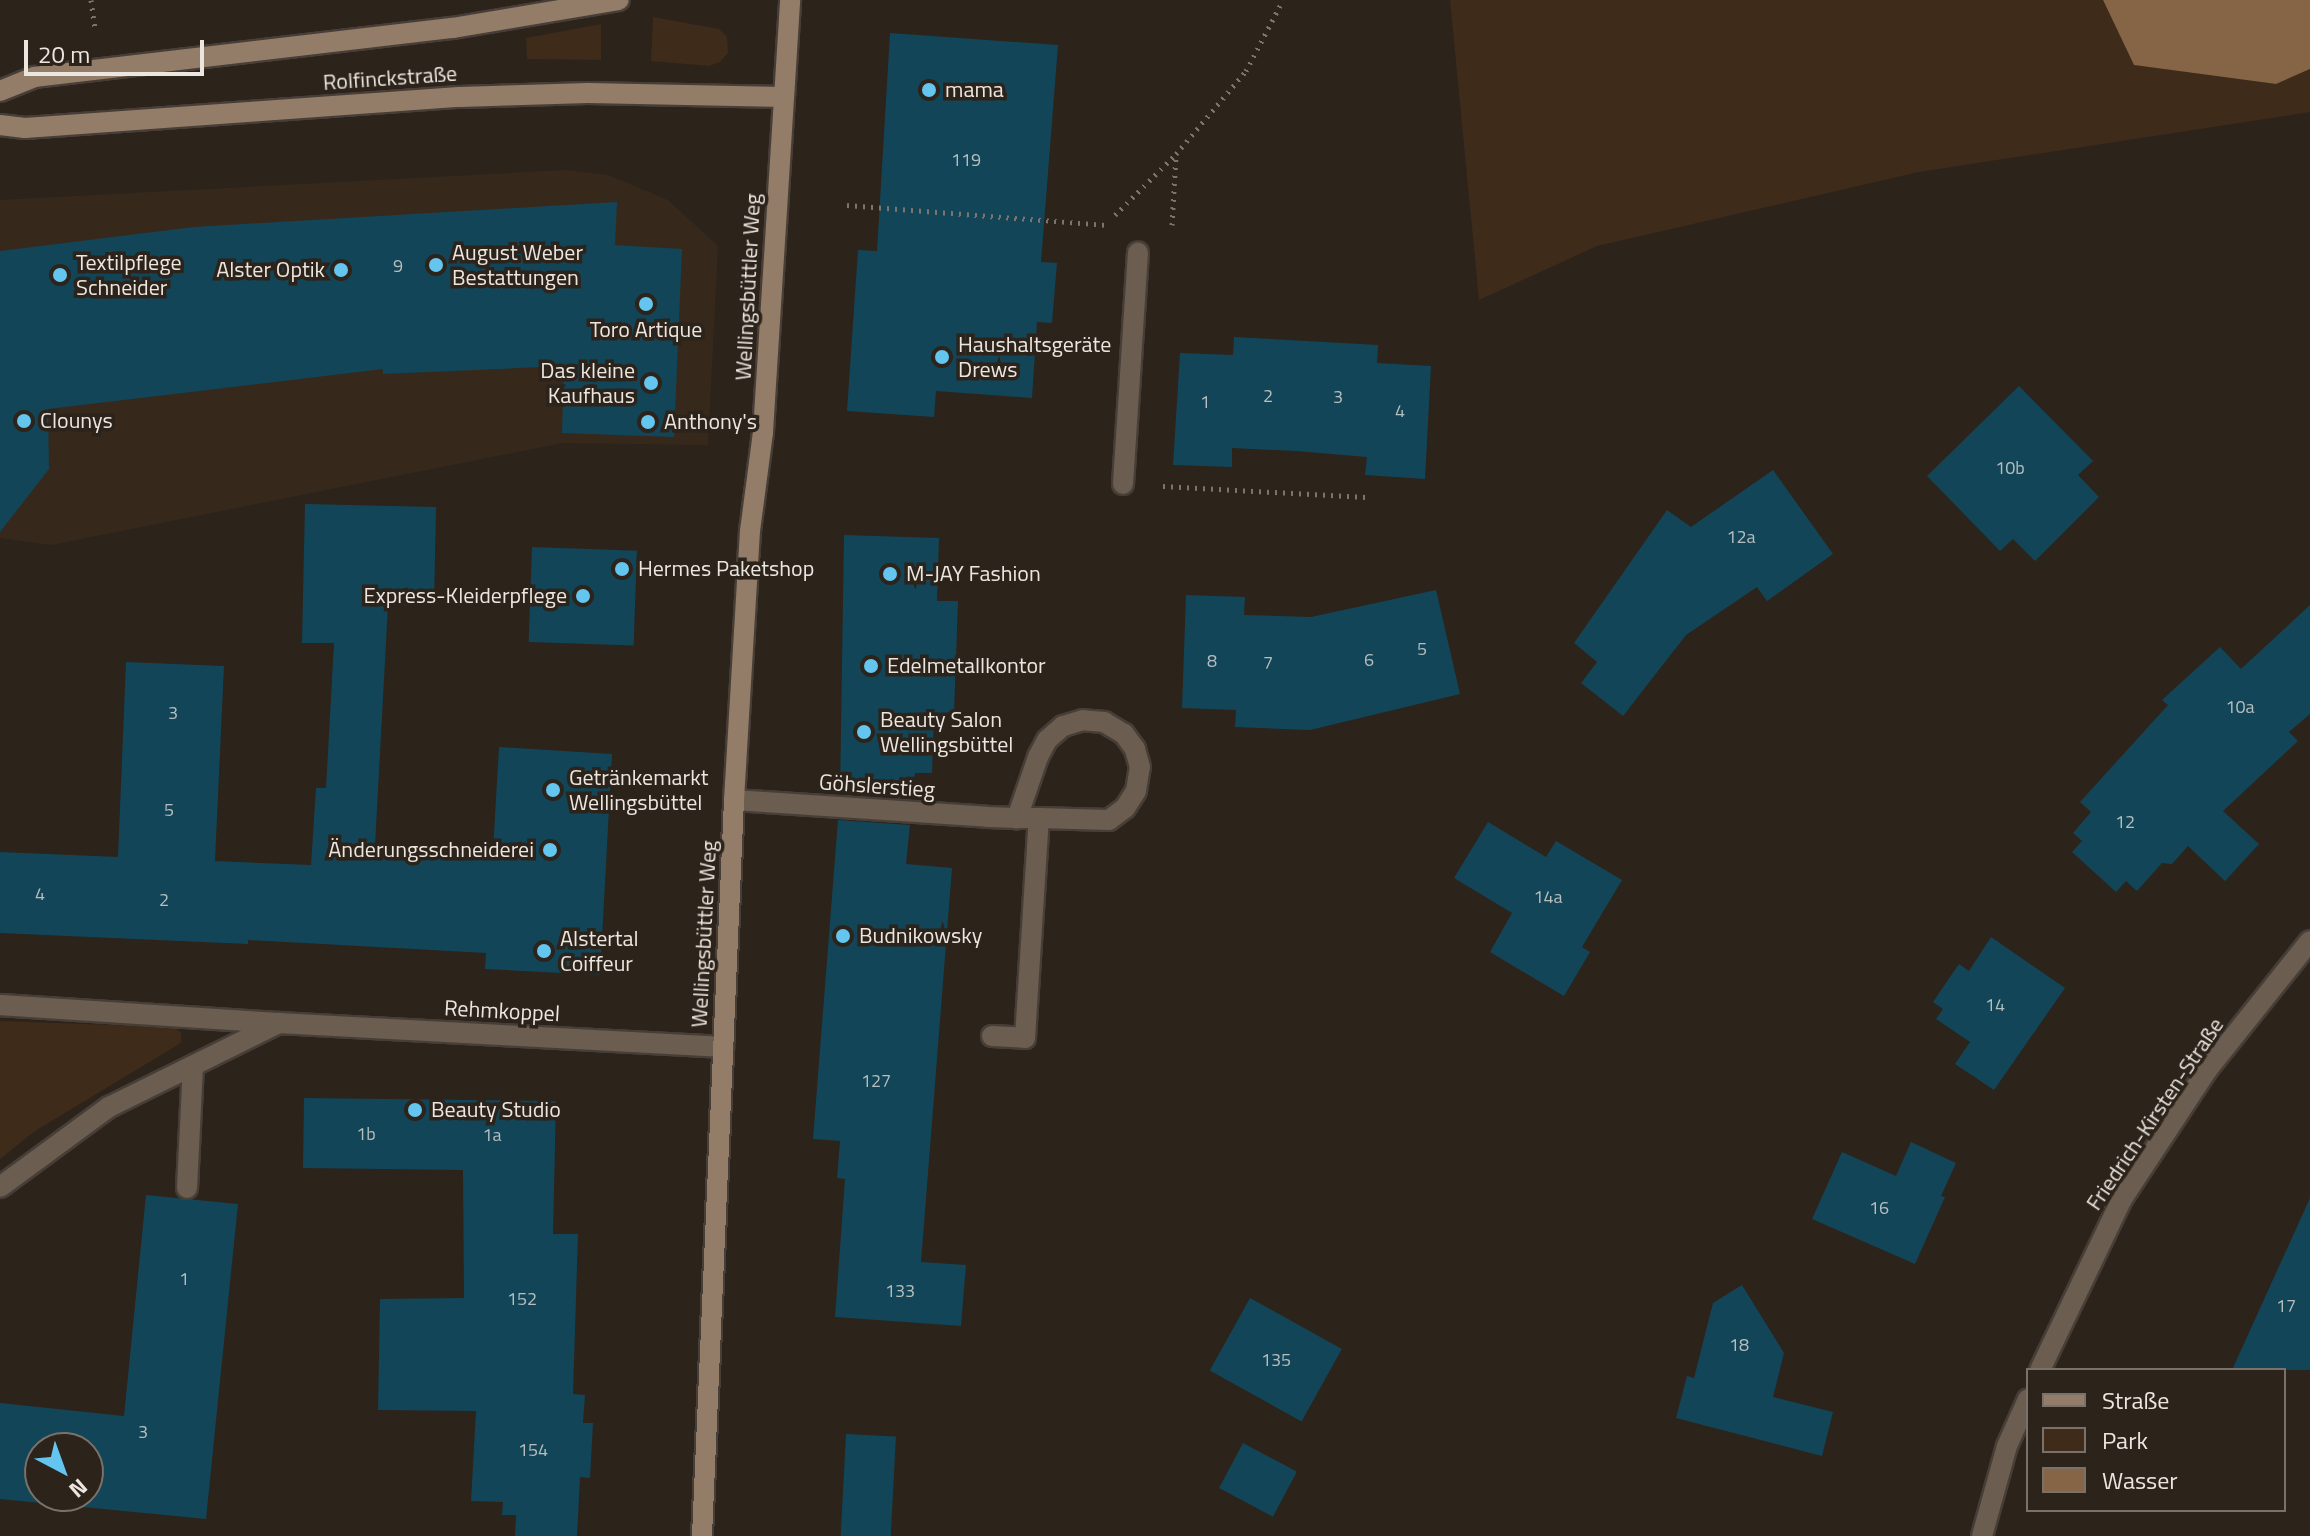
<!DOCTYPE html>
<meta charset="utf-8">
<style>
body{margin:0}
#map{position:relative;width:2310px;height:1536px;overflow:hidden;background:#2c231b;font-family:"Titillium Web",sans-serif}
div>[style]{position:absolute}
.built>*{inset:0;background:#36291c}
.green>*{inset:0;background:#3e2b19}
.water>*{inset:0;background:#856545}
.building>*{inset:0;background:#134558;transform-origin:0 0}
.path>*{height:5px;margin-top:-2.5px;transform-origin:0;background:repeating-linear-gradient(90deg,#7c756d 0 2px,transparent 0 8px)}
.roads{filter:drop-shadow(2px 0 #473e37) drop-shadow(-2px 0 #473e37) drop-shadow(0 2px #473e37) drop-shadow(0 -2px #473e37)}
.service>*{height:20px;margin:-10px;padding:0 10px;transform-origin:10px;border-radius:10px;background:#6b5d50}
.minor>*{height:20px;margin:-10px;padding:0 10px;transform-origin:10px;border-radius:10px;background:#6b5d50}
.secondary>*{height:20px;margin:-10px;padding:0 10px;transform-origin:10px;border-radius:10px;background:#937d68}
.dots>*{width:22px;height:22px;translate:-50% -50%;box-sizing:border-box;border:4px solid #2c231b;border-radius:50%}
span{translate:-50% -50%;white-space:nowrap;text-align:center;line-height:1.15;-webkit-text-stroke:7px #2c231b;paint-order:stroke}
.number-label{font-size:18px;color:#b6bebe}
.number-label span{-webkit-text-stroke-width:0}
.street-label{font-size:22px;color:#ece6e0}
.poi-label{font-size:22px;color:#ece6e0}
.left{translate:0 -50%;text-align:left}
.right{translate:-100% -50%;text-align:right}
.legend{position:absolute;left:2026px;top:1368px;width:260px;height:144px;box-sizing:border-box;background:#2c231b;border:2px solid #79716a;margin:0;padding:10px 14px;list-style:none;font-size:24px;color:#ece6e0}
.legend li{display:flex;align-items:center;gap:16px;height:40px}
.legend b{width:40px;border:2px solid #79716a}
.north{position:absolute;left:24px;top:1432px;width:80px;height:80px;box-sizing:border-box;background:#2c231b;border:2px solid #79716a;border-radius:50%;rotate:139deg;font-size:22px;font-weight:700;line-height:32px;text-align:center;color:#ece6e0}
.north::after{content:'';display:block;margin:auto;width:28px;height:36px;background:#64c5ee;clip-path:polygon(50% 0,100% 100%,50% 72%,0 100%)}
.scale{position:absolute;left:24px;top:40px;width:180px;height:36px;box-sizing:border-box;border:4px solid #ece6e0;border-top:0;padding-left:10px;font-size:24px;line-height:28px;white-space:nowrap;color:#ece6e0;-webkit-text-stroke:6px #2c231b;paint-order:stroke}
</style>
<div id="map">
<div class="built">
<i style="clip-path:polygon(566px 170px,608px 175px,668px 200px,718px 246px,708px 445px,563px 443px,51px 545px,0 538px,0 200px)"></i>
</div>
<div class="green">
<i style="clip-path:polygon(1450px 0,2103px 0,2134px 65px,2276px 84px,2310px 69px,2310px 112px,1919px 172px,1597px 246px,1479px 300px)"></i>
<i style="clip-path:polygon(653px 17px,719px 29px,727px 37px,728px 53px,720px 62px,709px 66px,651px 61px)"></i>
<i style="clip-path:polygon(601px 24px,601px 60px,527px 59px,526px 38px)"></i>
<i style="clip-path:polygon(0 1021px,174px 1027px,181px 1033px,181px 1043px,35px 1131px,0 1159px)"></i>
</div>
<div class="water">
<i style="clip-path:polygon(2103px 0,2310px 0,2310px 69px,2276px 84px,2134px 65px)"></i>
</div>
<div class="building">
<i style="clip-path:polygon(890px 33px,1058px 45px,1041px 262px,1057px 263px,1052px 323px,1037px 322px,1032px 398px,936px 391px,934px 417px,847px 411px,858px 250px,877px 251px)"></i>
<i style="clip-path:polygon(617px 202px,615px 245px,682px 249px,674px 437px,562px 433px,564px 366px,383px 374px,383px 369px,48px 409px,49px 469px,0 532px,0 251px,194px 227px)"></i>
<i style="clip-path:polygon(1234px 337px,1378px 345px,1377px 363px,1431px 366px,1425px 479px,1365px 475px,1367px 457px,1296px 451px,1232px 448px,1232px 467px,1173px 465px,1180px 353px,1233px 355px)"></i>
<i style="clip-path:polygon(2019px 386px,2093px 461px,2078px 475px,2099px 497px,2035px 561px,2013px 539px,2000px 551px,1927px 476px)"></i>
<i style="clip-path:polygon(1773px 470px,1833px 554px,1767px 601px,1757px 587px,1686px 635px,1623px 716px,1581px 683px,1597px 662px,1574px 643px,1667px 510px,1691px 527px)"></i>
<i style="clip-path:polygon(305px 504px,436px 507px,434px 606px,388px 605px,375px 846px,493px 851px,499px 747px,612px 754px,600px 975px,485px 969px,486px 953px,248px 940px,248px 944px,0 933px,0 852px,118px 857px,126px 662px,224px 666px,215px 861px,311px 865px,316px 788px,326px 788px,334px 643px,302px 643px)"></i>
<i style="clip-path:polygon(844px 535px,939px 538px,937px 601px,958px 601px,954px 713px,934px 713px,932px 773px,915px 773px,912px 799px,840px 794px)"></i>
<i style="left:532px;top:547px;width:105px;height:95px;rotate:2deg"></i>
<i style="clip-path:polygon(1436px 590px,1460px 694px,1310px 730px,1235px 727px,1236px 710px,1182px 708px,1186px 595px,1245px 597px,1244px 615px,1311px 617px)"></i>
<i style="clip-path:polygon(2310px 605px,2310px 714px,2289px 732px,2298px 741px,2223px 811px,2259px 844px,2225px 881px,2188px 846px,2172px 864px,2162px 863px,2137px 891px,2126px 881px,2116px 892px,2072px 852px,2082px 841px,2073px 833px,2091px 812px,2080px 802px,2168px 705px,2162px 700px,2220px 647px,2241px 669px)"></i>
<i style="clip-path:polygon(838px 820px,910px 825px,906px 864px,952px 868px,921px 1262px,966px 1265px,961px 1326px,835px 1317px,845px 1179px,837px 1178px,840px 1141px,813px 1139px)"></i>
<i style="clip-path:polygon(1488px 822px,1546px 857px,1556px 841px,1622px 880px,1582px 947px,1590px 952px,1564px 996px,1490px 952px,1512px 913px,1454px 878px)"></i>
<i style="clip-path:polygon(1991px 937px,2065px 988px,1994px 1090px,1955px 1064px,1970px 1042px,1936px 1019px,1943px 1009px,1933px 1002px,1959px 964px,1969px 971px)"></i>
<i style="clip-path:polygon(304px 1098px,556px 1101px,553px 1234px,578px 1234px,573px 1394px,585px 1395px,583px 1423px,593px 1423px,590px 1478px,580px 1477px,577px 1536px,515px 1536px,516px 1515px,502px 1515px,503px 1502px,471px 1501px,476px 1411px,378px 1410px,380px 1299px,464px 1298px,463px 1170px,303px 1168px)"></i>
<i style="clip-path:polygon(1911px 1142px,1956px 1163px,1941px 1196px,1945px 1197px,1915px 1264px,1812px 1219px,1842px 1152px,1896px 1176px)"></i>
<i style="clip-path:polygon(evenodd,146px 1195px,238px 1204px,206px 1519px,0 1499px,0 1403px,124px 1416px,146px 1195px,40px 1448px,88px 1448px,88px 1496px,40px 1496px,40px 1448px)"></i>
<i style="clip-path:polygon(2310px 1198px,2310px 1370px,2232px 1370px)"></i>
<i style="clip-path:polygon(1742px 1285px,1784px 1353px,1773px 1397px,1833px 1412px,1822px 1456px,1676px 1418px,1687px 1376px,1694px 1378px,1713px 1303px)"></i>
<i style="left:1250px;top:1298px;width:105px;height:83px;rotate:29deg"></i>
<i style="left:846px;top:1434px;width:50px;height:102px;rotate:3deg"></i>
<i style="left:1243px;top:1443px;width:61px;height:51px;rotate:28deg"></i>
</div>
<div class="path">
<i style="left:91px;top:0;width:29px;rotate:82deg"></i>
<i style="left:847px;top:205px;width:259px;rotate:4.4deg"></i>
<i style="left:1115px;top:215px;width:86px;rotate:-45deg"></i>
<i style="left:1176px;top:154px;width:109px;rotate:-49.9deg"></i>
<i style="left:1246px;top:71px;width:80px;rotate:-62.5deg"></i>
<i style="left:1172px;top:225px;width:70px;rotate:-86.7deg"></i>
<i style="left:1163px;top:486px;width:203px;rotate:3.1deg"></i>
</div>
<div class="roads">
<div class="service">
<i style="left:1123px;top:484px;width:232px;rotate:-86.3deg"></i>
<i style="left:992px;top:1036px;width:33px;rotate:3deg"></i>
<i style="left:1025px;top:1038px;width:220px;rotate:-86.4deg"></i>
<i style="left:187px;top:1188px;width:122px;rotate:-87.2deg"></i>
</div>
<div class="minor">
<i style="left:734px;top:800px;width:254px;rotate:3.8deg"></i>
<i style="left:987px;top:817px;width:30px;rotate:2deg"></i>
<i style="left:1017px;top:818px;width:22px"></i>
<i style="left:1039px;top:818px;width:70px;rotate:1.6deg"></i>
<i style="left:1109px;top:820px;width:20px;rotate:-37deg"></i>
<i style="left:1125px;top:808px;width:20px;rotate:-57deg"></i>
<i style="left:1136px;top:791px;width:24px;rotate:-81deg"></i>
<i style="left:1140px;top:767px;width:19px;rotate:-106deg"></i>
<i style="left:1135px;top:749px;width:19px;rotate:-126deg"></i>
<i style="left:1124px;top:734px;width:23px;rotate:-149deg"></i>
<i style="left:1104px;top:722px;width:21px;rotate:-175deg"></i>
<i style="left:1083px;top:720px;width:21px;rotate:163deg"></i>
<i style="left:1063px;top:726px;width:21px;rotate:139deg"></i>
<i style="left:1047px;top:740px;width:19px;rotate:118deg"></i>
<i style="left:1038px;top:757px;width:65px;rotate:109deg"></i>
<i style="left:0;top:1005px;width:280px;rotate:3.7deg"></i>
<i style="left:0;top:1187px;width:135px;rotate:-36.3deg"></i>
<i style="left:109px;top:1107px;width:190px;rotate:-26.3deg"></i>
<i style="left:279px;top:1023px;width:445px;rotate:3.1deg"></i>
<i style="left:2040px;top:1370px;width:190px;rotate:-64.4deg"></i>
<i style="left:2122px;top:1199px;width:154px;rotate:-56.6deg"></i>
<i style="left:2207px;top:1070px;width:165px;rotate:-51.4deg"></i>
<i style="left:1982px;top:1536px;width:93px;rotate:-74.5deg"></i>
<i style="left:2007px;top:1446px;width:51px;rotate:-65.9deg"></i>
</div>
<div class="secondary">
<i style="left:0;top:91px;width:37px;rotate:-22deg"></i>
<i style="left:34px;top:77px;width:422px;rotate:-6.7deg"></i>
<i style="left:453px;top:28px;width:168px;rotate:-9.6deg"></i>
<i style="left:0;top:125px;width:25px;rotate:7deg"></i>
<i style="left:25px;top:128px;width:435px;rotate:-4.1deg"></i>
<i style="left:459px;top:97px;width:129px;rotate:-1.8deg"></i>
<i style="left:588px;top:93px;width:196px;rotate:1.2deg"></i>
<i style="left:702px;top:1536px;width:737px;rotate:-87.51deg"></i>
<i style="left:734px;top:800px;width:269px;rotate:-86.6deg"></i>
<i style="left:750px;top:531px;width:100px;rotate:-82.5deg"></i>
<i style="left:763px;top:432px;width:433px;rotate:-86.4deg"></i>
</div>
</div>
<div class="dots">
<i style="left:929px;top:90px;background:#64c5ee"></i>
<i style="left:436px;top:265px;background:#64c5ee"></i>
<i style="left:341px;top:270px;background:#64c5ee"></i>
<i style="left:60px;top:275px;background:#64c5ee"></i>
<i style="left:646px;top:304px;background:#64c5ee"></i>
<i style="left:942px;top:357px;background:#64c5ee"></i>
<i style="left:651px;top:383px;background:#64c5ee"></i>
<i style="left:24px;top:421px;background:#64c5ee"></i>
<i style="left:648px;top:422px;background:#64c5ee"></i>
<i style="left:622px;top:569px;background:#64c5ee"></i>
<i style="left:890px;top:574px;background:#64c5ee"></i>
<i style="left:583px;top:596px;background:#64c5ee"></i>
<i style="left:871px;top:666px;background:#64c5ee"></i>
<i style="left:864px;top:732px;background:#64c5ee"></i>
<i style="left:553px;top:790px;background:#64c5ee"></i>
<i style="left:550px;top:850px;background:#64c5ee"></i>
<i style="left:843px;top:936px;background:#64c5ee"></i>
<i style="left:544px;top:951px;background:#64c5ee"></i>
<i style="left:415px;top:1110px;background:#64c5ee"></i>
</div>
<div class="number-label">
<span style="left:966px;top:160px">119</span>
<span style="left:398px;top:266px">9</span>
<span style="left:1268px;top:396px">2</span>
<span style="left:1338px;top:397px">3</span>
<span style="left:1205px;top:402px">1</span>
<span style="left:1400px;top:411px">4</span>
<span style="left:2010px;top:468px">10b</span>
<span style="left:1741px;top:537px">12a</span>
<span style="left:1422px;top:649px">5</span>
<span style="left:1369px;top:660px">6</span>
<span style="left:1212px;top:661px">8</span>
<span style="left:1268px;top:663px">7</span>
<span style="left:2240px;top:707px">10a</span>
<span style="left:173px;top:713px">3</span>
<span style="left:169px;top:810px">5</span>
<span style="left:2125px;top:822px">12</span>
<span style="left:40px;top:894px">4</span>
<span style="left:1548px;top:897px">14a</span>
<span style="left:164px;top:900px">2</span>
<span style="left:1995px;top:1005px">14</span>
<span style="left:876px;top:1081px">127</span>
<span style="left:366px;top:1134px">1b</span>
<span style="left:492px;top:1135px">1a</span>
<span style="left:1879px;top:1208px">16</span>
<span style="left:184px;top:1279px">1</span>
<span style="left:900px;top:1291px">133</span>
<span style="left:522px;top:1299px">152</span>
<span style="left:2286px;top:1306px">17</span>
<span style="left:1739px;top:1345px">18</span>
<span style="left:1276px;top:1360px">135</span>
<span style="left:143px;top:1432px">3</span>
<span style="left:533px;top:1450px">154</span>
</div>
<div class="street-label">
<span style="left:390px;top:78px;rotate:-4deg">Rolfinckstraße</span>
<span style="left:748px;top:287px;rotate:-87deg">Wellingsbüttler Weg</span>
<span style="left:877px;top:786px;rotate:4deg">Göhslerstieg</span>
<span style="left:704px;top:934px;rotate:-87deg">Wellingsbüttler Weg</span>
<span style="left:502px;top:1011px;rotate:3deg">Rehmkoppel</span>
<span style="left:2155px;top:1114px;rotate:-56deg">Friedrich-Kirsten-Straße</span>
</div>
<div class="poi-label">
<span class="left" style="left:945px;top:90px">mama</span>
<span class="left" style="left:452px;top:265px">August Weber<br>Bestattungen</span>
<span class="left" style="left:76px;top:275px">Textilpflege<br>Schneider</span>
<span class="right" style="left:325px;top:270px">Alster Optik</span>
<span style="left:646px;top:330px">Toro Artique</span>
<span class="left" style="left:958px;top:357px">Haushaltsgeräte<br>Drews</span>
<span class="right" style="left:635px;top:383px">Das kleine<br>Kaufhaus</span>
<span class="left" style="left:40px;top:421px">Clounys</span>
<span class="left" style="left:664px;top:422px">Anthony's</span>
<span class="left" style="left:638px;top:569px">Hermes Paketshop</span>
<span class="left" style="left:906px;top:574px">M-JAY Fashion</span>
<span class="right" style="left:567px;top:596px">Express-Kleiderpflege</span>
<span class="left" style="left:887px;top:666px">Edelmetallkontor</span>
<span class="left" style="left:880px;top:732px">Beauty Salon<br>Wellingsbüttel</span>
<span class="left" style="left:569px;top:790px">Getränkemarkt<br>Wellingsbüttel</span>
<span class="right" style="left:534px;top:850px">Änderungsschneiderei</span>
<span class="left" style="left:859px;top:936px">Budnikowsky</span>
<span class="left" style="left:560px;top:951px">Alstertal<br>Coiffeur</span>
<span class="left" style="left:431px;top:1110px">Beauty Studio</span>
</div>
<ul class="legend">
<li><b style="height:10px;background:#937d68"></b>Straße</li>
<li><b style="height:22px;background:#3e2b19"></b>Park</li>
<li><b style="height:22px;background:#856545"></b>Wasser</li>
</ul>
<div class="north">N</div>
<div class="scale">20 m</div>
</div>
